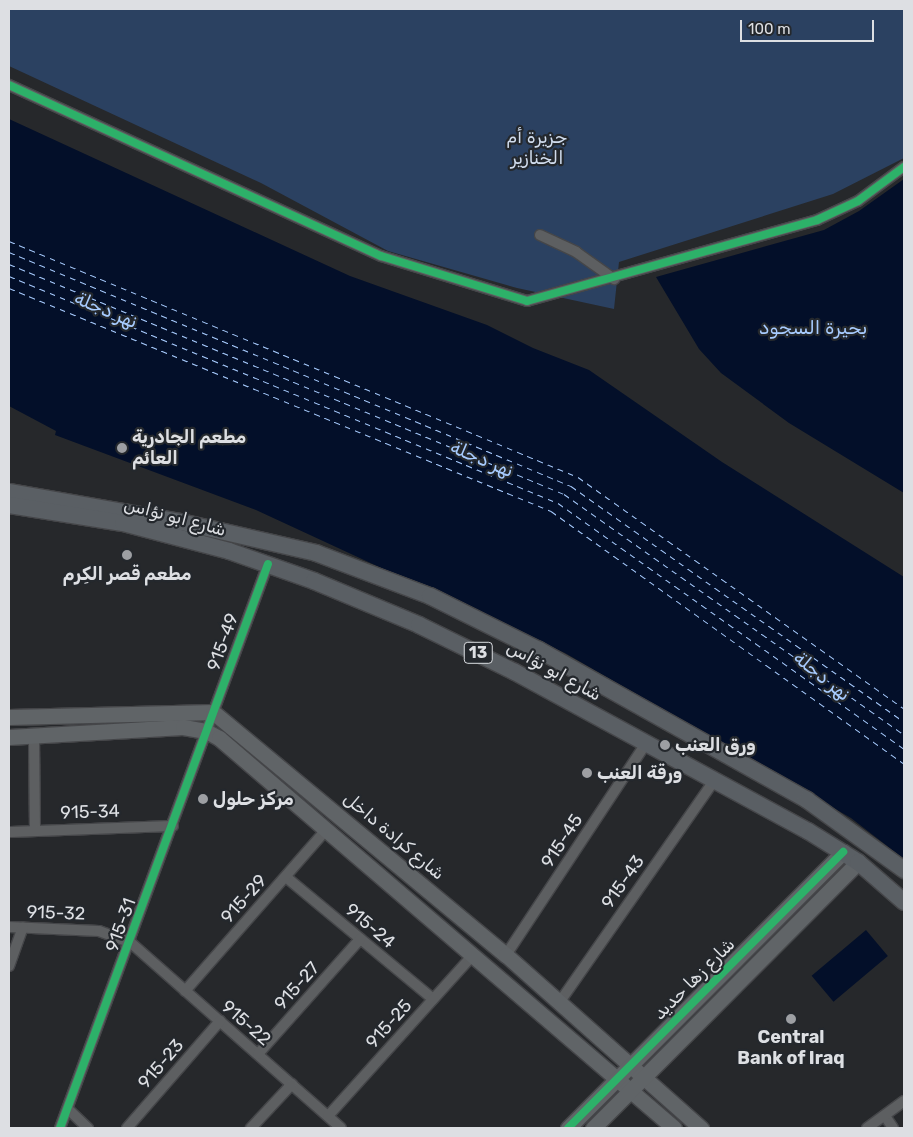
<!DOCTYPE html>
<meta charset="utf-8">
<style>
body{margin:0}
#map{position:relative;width:913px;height:1137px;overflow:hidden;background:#26282b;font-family:Rubik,"Noto Naskh Arabic",sans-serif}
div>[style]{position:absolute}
.green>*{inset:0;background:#2b4161}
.water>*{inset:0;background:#030f29;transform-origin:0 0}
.ferry>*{height:1px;margin-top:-0.5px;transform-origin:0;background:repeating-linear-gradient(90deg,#a7cbfe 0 6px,transparent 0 11px)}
.roads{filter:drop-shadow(1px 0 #454649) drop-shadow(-1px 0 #454649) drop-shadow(0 1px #454649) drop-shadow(0 -1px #454649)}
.street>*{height:10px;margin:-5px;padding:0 5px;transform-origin:5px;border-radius:5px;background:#5d5f61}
.secondary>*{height:15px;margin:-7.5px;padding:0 7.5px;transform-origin:7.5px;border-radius:7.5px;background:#606467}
.primary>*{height:16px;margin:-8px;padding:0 8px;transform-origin:8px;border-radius:8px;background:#5a5f64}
.cycleway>*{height:8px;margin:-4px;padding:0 4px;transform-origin:4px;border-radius:4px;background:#2db169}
.dots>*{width:14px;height:14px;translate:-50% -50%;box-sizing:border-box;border:2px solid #24282d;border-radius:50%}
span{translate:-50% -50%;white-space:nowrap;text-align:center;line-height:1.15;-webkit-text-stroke:4.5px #24282d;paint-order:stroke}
.shield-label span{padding:1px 4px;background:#24282d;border:1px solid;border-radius:4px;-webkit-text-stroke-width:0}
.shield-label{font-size:16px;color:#dddfe3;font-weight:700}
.park-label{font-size:18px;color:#d0dced}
.poi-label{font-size:18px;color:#dddfe3;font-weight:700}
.left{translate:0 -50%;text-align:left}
.street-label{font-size:18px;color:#dddfe3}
.water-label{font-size:19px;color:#a7cbfe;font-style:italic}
.frame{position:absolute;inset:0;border:10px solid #dddfe3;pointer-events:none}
.scale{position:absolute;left:740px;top:20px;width:134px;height:22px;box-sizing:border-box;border:2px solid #dddfe3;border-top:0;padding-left:6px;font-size:15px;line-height:18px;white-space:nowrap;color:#dddfe3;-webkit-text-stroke:4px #24282d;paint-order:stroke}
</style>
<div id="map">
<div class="green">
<i style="clip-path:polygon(9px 9px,904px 9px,904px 158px,833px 194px,619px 262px,614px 309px,517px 288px,388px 251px,261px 183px,9px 66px)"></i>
</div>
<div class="water">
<i style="clip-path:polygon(9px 119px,350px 276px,487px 325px,533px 348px,589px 370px,722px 462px,904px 577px,904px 859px,851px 818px,565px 653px,256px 510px,55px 435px,56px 431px,9px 406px)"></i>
<i style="clip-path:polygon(904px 179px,904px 493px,789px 423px,721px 373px,699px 349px,656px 277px,824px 230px,859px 211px)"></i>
<i style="left:866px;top:930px;width:34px;height:71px;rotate:50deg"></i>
</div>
<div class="ferry">
<i style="left:9px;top:241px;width:616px;rotate:22.53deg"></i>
<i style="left:578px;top:477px;width:400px;rotate:35.4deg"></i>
<i style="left:9px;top:252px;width:609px;rotate:22.61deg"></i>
<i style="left:571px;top:486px;width:408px;rotate:35.3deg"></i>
<i style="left:9px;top:264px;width:601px;rotate:22.51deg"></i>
<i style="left:564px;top:494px;width:417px;rotate:35.3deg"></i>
<i style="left:9px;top:276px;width:594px;rotate:22.46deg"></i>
<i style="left:558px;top:503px;width:425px;rotate:35.4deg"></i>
<i style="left:9px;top:288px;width:586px;rotate:22.36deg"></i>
<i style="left:551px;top:511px;width:434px;rotate:35.6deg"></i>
</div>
<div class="roads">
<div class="street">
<i style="left:9px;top:85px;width:409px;rotate:24.7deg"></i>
<i style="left:381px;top:256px;width:153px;rotate:17.1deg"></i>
<i style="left:527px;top:301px;width:301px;rotate:-15.6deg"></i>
<i style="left:817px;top:220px;width:45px;rotate:-24.9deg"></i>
<i style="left:858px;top:201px;width:57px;rotate:-36.5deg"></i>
<i style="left:540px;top:235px;width:40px;rotate:25deg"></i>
<i style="left:576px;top:252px;width:47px;rotate:35.4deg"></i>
<i style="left:34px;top:736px;width:94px;rotate:89.4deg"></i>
<i style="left:9px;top:832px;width:164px;rotate:-2.1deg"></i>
<i style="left:286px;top:877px;width:191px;rotate:39.7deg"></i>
<i style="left:9px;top:927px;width:90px;rotate:2.5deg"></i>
<i style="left:99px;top:931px;width:33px;rotate:20deg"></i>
<i style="left:130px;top:942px;width:281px;rotate:41.4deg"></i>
<i style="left:506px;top:955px;width:252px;rotate:-56.5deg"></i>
<i style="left:9px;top:966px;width:41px;rotate:-70.3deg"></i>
<i style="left:185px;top:991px;width:215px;rotate:-48.8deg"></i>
<i style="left:559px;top:1003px;width:271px;rotate:-55.1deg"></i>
<i style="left:258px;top:1054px;width:154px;rotate:-48.4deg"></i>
<i style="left:68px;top:1109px;width:28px;rotate:44deg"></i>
<i style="left:328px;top:1116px;width:218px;rotate:-48deg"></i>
<i style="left:885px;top:1116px;width:14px;rotate:56deg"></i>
<i style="left:60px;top:1128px;width:601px;rotate:-69.76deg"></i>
<i style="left:127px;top:1128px;width:142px;rotate:-49deg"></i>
<i style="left:251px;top:1128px;width:60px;rotate:-47deg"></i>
<i style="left:867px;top:1128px;width:46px;rotate:-36.1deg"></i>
</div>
<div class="secondary">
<i style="left:9px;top:717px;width:204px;rotate:-1.4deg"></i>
<i style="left:213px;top:712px;width:381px;rotate:39.7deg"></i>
<i style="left:506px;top:955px;width:261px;rotate:41.6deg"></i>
<i style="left:9px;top:737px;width:174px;rotate:-3.3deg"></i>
<i style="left:183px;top:727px;width:23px;rotate:10deg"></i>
<i style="left:206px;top:731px;width:15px;rotate:28deg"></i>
<i style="left:219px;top:738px;width:599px;rotate:40.6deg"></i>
<i style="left:568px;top:1128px;width:390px;rotate:-45.1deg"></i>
<i style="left:593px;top:1128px;width:375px;rotate:-45.1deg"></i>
</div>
<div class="primary">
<i style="left:9px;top:492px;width:175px;rotate:9.9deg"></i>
<i style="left:181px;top:522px;width:139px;rotate:12.9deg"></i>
<i style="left:316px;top:553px;width:122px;rotate:20.7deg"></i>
<i style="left:430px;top:596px;width:122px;rotate:26.4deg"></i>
<i style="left:539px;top:650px;width:307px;rotate:29.2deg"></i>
<i style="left:807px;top:800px;width:120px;rotate:35.8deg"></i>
<i style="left:9px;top:505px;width:115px;rotate:9deg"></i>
<i style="left:123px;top:523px;width:110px;rotate:14.8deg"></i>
<i style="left:229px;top:551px;width:90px;rotate:19.4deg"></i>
<i style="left:314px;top:581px;width:114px;rotate:22.7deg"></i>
<i style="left:419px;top:625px;width:107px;rotate:26.1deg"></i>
<i style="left:515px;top:672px;width:333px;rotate:28.5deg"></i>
<i style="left:808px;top:831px;width:59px;rotate:31.8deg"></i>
<i style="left:858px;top:862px;width:61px;rotate:41deg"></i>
</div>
</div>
<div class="cycleway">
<i style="left:9px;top:85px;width:409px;rotate:24.7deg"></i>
<i style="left:381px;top:256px;width:153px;rotate:17.1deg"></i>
<i style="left:527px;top:301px;width:301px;rotate:-15.6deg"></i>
<i style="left:817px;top:220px;width:45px;rotate:-24.9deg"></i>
<i style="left:858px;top:201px;width:57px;rotate:-36.5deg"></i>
<i style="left:60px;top:1128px;width:601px;rotate:-69.76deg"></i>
<i style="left:568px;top:1128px;width:390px;rotate:-45.1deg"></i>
</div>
<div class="dots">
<i style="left:122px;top:448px;background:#9d9fa3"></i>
<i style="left:127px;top:555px;background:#9d9fa3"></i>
<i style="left:665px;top:745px;background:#9d9fa3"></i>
<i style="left:587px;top:773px;background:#9d9fa3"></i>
<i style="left:203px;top:799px;background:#9d9fa3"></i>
<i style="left:791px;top:1019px;background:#9d9fa3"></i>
</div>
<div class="shield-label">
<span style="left:478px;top:653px">13</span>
</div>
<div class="park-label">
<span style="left:537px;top:148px">جزيرة أم<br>الخنازير</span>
</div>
<div class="poi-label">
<span class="left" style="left:132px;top:448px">مطعم الجادرية<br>العائم</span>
<span style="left:127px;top:574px">مطعم قصر الكِرم</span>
<span class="left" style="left:675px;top:745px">ورق العنب</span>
<span class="left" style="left:597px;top:773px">ورقة العنب</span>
<span class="left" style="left:213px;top:799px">مركز حلول</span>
<span style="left:791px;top:1048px">Central<br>Bank of Iraq</span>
</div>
<div class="street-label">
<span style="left:175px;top:517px;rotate:15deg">شارع ابو نؤاس</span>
<span style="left:223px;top:642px;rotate:-70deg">915-49</span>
<span style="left:554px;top:671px;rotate:29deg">شارع ابو نؤاس</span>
<span style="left:90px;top:812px;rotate:-2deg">915-34</span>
<span style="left:394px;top:836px;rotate:40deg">شارع كرادة داخل</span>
<span style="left:562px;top:841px;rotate:-57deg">915-45</span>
<span style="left:623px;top:882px;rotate:-55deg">915-43</span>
<span style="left:244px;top:899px;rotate:-48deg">915-29</span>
<span style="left:56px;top:913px;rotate:2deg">915-32</span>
<span style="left:121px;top:925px;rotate:-70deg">915-31</span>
<span style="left:370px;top:926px;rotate:40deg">915-24</span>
<span style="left:694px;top:979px;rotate:-45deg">شارع زها حديد</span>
<span style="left:297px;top:986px;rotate:-48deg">915-27</span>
<span style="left:246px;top:1023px;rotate:41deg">915-22</span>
<span style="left:389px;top:1024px;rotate:-48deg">915-25</span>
<span style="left:161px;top:1064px;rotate:-49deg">915-23</span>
</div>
<div class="water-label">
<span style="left:106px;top:310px;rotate:23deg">نهر دجلة</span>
<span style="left:813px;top:328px">بحيرة السجود</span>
<span style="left:482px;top:459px;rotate:23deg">نهر دجلة</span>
<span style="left:822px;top:676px;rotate:39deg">نهر دجلة</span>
</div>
<div class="frame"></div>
<div class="scale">100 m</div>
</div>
